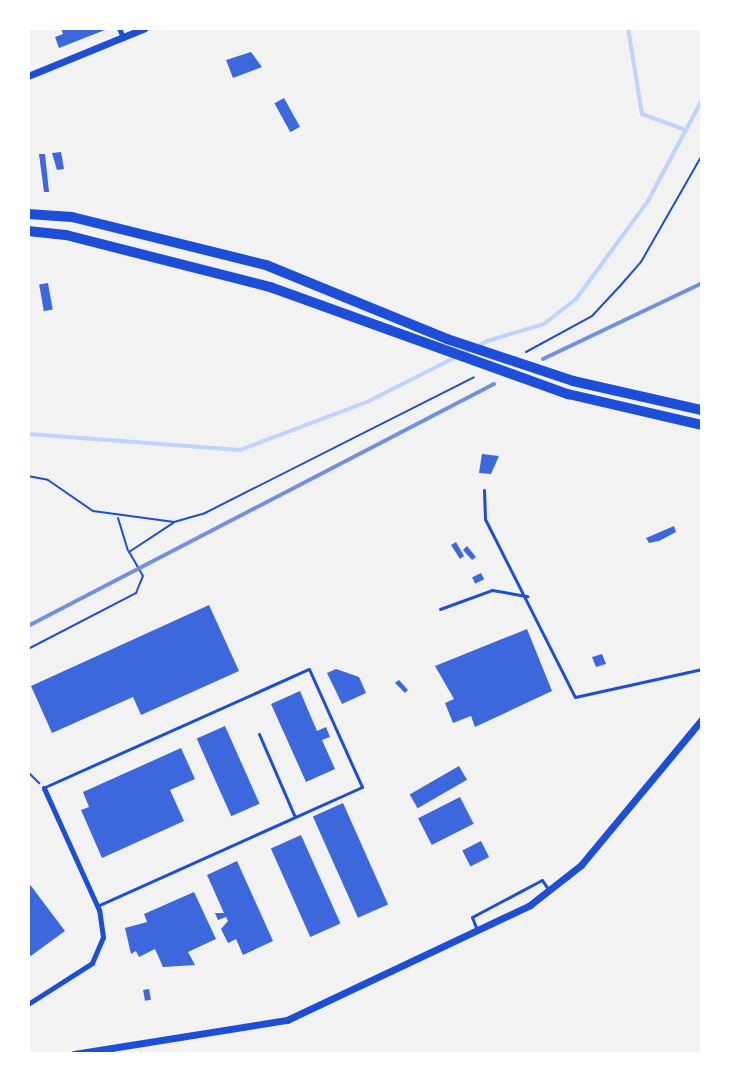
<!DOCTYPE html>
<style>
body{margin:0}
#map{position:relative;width:730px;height:1082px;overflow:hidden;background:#f2f2f2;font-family:"Titillium Web",sans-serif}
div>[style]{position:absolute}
.stream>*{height:4px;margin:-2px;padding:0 2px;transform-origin:2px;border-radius:2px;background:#bfd3fe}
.building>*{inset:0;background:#3d67dc;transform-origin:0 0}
.path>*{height:2px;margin:-1px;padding:0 1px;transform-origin:1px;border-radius:1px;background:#1d4ed8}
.service>*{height:3px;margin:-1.5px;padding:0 1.5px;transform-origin:1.5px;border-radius:1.5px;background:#1d4ed8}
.minor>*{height:5px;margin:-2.5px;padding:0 2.5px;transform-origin:2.5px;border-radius:2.5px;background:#1d4ed8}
.secondary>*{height:7px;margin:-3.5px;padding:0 3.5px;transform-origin:3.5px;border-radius:3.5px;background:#1d4ed8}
.motorway>*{height:10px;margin:-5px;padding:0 5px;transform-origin:5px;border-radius:5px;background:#1d4ed8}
.rail>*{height:4px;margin:-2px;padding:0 2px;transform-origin:2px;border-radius:2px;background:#7290e2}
span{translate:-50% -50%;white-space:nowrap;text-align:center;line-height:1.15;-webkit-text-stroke:7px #fff;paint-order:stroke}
.frame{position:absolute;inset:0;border:30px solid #fff;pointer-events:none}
</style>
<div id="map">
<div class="stream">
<i style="left:628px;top:28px;width:87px;rotate:80.8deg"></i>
<i style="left:642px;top:114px;width:44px;rotate:20.1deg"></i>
<i style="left:28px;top:434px;width:213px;rotate:4.3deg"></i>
<i style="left:240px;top:450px;width:136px;rotate:-20.7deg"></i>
<i style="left:367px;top:402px;width:135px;rotate:-26.9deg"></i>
<i style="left:487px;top:341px;width:59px;rotate:-16.6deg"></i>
<i style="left:544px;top:324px;width:41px;rotate:-38deg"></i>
<i style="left:576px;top:299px;width:122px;rotate:-53.7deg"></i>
<i style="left:648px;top:201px;width:115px;rotate:-61.9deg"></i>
</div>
<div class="building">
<i style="clip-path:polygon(61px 28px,110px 28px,59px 48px,55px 37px,63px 34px)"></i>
<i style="clip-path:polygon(251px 52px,262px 67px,233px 78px,226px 60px)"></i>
<i style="left:284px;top:98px;width:33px;height:11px;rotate:61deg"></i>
<i style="clip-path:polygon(61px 152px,64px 169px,57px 170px,52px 153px)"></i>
<i style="clip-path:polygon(39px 154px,45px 154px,49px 192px,44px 192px)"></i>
<i style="left:48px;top:283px;width:27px;height:9px;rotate:80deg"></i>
<i style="clip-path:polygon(482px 454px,499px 456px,491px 474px,479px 473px)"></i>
<i style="clip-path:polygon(674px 526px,676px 532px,659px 541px,649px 543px,646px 538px)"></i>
<i style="clip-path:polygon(456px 542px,464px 556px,460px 559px,451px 545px)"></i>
<i style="clip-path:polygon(467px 546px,476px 557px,472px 560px,463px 550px)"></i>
<i style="left:481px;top:573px;width:7px;height:10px;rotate:63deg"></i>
<i style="clip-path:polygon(209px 605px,239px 671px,141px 715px,133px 697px,52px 733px,31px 686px)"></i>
<i style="clip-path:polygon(527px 629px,552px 691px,475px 727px,471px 716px,453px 723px,445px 703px,454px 699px,435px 666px)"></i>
<i style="clip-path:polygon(602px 654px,606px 664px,596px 667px,592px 657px)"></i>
<i style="clip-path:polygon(336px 669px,359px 677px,366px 693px,342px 704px,327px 673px)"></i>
<i style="clip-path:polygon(399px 680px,408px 690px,405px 693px,395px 683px)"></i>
<i style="clip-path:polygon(300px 691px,317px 731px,326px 727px,330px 737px,322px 740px,335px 769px,306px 782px,271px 704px)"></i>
<i style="left:225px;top:726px;width:85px;height:31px;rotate:66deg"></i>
<i style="clip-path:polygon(181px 748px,195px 779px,170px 790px,184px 821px,102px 858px,81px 810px,89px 807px,83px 792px)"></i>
<i style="left:459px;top:766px;width:16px;height:57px;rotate:60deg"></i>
<i style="left:460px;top:797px;width:30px;height:47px;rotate:63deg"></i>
<i style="left:343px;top:803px;width:111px;height:33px;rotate:66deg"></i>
<i style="left:301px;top:835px;width:97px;height:33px;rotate:66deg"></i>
<i style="left:481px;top:841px;width:18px;height:21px;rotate:63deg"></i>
<i style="clip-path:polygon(237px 861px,273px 941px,243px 955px,236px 939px,228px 943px,221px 929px,228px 921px,226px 917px,218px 920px,215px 913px,224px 913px,207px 875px)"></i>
<i style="clip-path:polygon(28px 882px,65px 931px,28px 958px)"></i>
<i style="clip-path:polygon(194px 892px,216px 939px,188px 952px,195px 965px,163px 967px,155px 949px,139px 957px,136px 951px,131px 954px,125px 928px,147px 922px,144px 914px)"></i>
<i style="left:149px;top:989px;width:11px;height:6px;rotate:80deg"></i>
</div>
<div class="path">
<i style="left:526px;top:352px;width:75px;rotate:-28.6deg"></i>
<i style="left:592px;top:316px;width:41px;rotate:-47deg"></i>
<i style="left:620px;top:286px;width:32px;rotate:-49deg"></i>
<i style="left:641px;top:262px;width:123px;rotate:-60.3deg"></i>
<i style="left:28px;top:476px;width:20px;rotate:11deg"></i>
<i style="left:48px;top:480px;width:55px;rotate:34.6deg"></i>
<i style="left:93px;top:511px;width:82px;rotate:7.7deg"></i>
<i style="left:174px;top:522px;width:32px;rotate:-16deg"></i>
<i style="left:205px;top:513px;width:301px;rotate:-26.8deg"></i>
<i style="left:118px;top:518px;width:34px;rotate:73deg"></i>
<i style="left:28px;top:649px;width:122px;rotate:-27.4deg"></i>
<i style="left:136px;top:593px;width:18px;rotate:-68deg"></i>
<i style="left:143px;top:576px;width:28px;rotate:-120deg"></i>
<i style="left:129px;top:552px;width:53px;rotate:-33.4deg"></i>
<i style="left:28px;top:772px;width:16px;rotate:45deg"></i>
</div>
<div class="service">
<i style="left:484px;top:490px;width:29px;rotate:88deg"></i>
<i style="left:485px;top:519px;width:199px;rotate:63.2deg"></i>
<i style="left:575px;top:697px;width:130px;rotate:-12.4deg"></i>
<i style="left:440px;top:609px;width:55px;rotate:-20.1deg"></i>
<i style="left:492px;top:590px;width:36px;rotate:10deg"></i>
<i style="left:259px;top:734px;width:90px;rotate:66.6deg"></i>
<i style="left:45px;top:787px;width:289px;rotate:-24.1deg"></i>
<i style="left:309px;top:669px;width:129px;rotate:65.8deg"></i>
<i style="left:362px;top:787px;width:290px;rotate:155.8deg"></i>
<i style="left:477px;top:930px;width:14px;rotate:-111deg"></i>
<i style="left:472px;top:917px;width:79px;rotate:-27.9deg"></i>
<i style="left:542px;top:880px;width:11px;rotate:56deg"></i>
</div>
<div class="minor">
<i style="left:119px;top:28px;width:8px;rotate:67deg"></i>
<i style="left:28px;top:1004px;width:76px;rotate:-32.6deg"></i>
<i style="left:92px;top:963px;width:28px;rotate:-67deg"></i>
<i style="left:103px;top:937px;width:27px;rotate:-98deg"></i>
<i style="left:99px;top:910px;width:134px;rotate:-114.3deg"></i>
</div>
<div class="secondary">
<i style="left:28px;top:76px;width:126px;rotate:-22.3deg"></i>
<i style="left:74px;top:1054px;width:216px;rotate:-9.1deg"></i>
<i style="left:287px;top:1020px;width:269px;rotate:-25.3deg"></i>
<i style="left:530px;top:905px;width:65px;rotate:-38.1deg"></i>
<i style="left:581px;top:865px;width:190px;rotate:-50.3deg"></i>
</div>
<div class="motorway">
<i style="left:28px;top:214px;width:44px;rotate:3.9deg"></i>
<i style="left:72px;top:217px;width:200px;rotate:13.9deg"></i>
<i style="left:266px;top:265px;width:196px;rotate:22.2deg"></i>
<i style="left:447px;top:339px;width:133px;rotate:18.4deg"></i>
<i style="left:573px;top:381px;width:132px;rotate:12.7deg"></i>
<i style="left:28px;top:231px;width:38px;rotate:6deg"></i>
<i style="left:66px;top:235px;width:211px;rotate:14.3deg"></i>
<i style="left:270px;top:287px;width:317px;rotate:19.8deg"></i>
<i style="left:568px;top:394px;width:138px;rotate:13deg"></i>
</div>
<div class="rail">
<i style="left:543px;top:359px;width:176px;rotate:-25.5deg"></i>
<i style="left:28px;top:626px;width:525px;rotate:-27.44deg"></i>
</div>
<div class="frame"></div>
</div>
